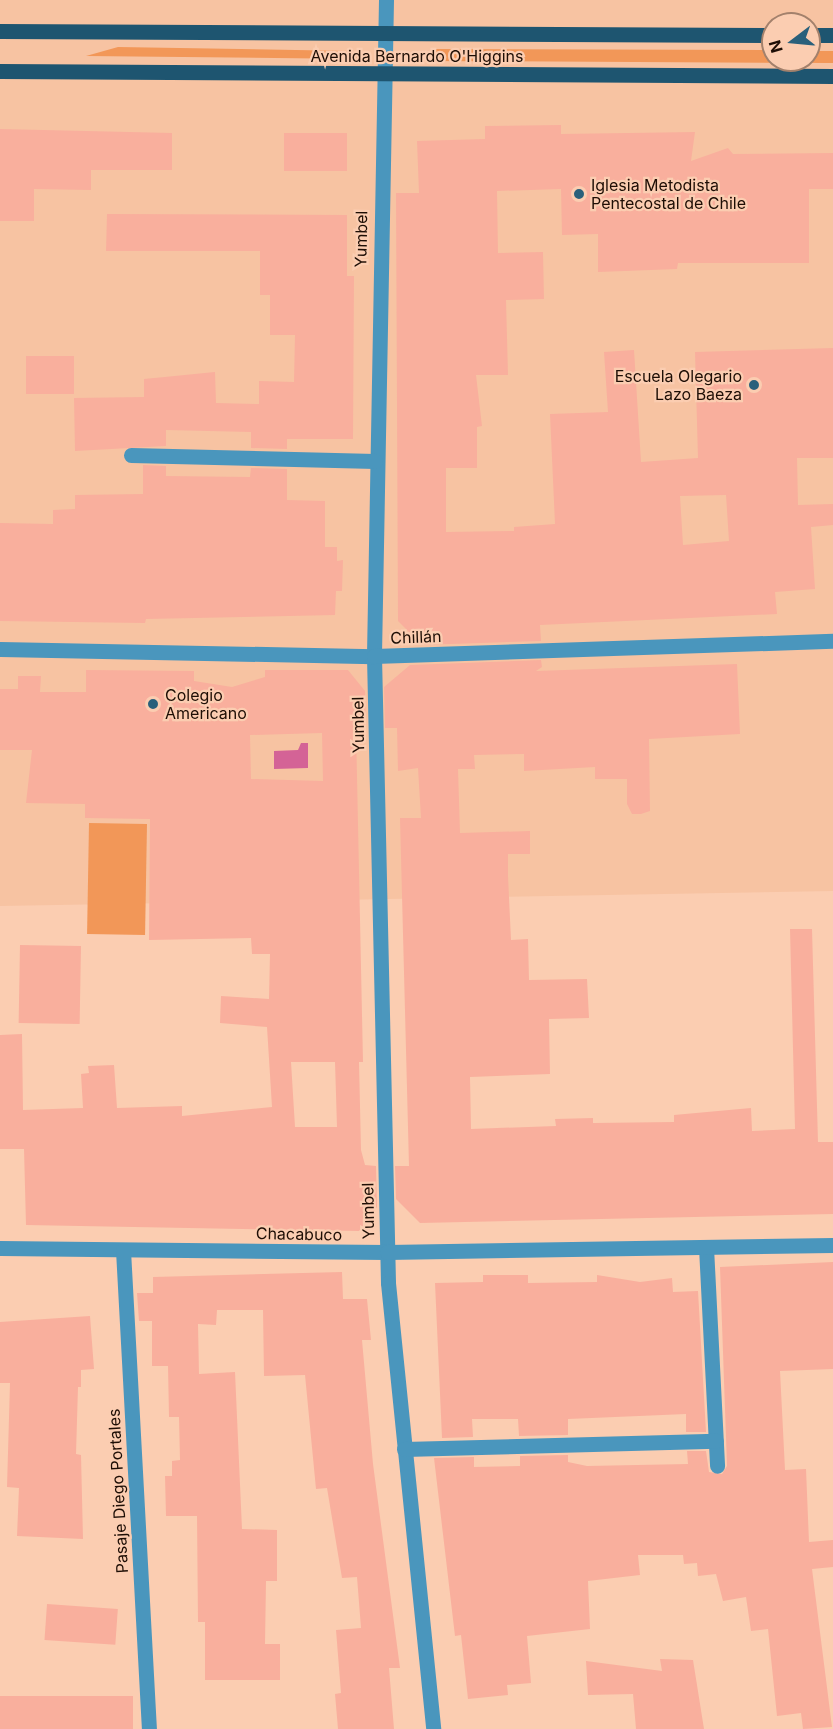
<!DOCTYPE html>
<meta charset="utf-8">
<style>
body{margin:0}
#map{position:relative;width:833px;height:1729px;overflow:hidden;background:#fbcdb1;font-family:Inter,sans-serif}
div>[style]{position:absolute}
.built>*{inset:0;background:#f7c3a2}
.green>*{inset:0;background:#f29758;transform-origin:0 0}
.water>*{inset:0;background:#d46396}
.building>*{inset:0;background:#f9af9d;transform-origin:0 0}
.minor>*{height:15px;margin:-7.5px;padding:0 7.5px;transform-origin:7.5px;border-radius:7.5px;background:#4a96bd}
.major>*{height:15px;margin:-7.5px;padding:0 7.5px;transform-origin:7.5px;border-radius:7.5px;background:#1e5570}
.dots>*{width:16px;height:16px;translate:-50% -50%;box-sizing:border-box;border:3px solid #fbcdb1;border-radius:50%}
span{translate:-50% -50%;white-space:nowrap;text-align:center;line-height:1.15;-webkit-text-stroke:4.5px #fbcdb1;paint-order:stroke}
.street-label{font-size:16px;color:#1e0e05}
.poi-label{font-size:16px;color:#1e0e05}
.left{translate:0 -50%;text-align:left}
.right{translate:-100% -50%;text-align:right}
.north{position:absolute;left:761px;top:12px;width:60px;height:60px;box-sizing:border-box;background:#fbcdb1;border:2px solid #a3816c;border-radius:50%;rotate:254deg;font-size:16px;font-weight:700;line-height:24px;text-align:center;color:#1e0e05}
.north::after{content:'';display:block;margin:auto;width:21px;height:27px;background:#2a607b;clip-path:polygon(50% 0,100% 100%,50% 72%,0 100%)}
</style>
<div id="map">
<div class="built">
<i style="clip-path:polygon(evenodd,0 0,833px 0,833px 891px,0 906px,0 0,773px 24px,809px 24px,809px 60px,773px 60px,773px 24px)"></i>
</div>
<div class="green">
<i style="clip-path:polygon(118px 47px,352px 51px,360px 59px,86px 56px)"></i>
<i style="clip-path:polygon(435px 49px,773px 50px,773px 60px,809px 60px,809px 51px,833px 51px,833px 63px,435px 61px)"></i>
<i style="left:89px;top:823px;width:58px;height:111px;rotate:1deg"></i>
</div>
<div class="water">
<i style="clip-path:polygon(301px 743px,308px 743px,308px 768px,274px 769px,274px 751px,298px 750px)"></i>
</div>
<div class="building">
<i style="clip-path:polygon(evenodd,561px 125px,561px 134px,695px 132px,691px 161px,728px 148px,733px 154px,833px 153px,833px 189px,809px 189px,809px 263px,678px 263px,677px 269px,598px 272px,598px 234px,562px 235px,561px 189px,497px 191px,498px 253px,543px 252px,544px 299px,506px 300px,508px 375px,476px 375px,482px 426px,477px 427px,477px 468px,446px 468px,446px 532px,514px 531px,514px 527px,555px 524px,550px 414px,608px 412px,604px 352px,634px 350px,641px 462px,698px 458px,695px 352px,833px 348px,833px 458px,797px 458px,798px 505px,833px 504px,833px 525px,811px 527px,815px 589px,775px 592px,777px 614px,540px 625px,541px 641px,422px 645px,398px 621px,396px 193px,419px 193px,417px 141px,485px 139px,485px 126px,561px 125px,726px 495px,729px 541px,683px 545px,680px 496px,726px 495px)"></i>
<i style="clip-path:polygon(0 129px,172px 133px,172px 170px,91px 170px,91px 190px,34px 189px,34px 221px,0 221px)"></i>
<i style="left:284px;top:133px;width:63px;height:38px"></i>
<i style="clip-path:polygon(107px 214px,347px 215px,347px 276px,354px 276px,353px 439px,287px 439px,287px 449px,251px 448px,251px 432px,166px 430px,166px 446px,75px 451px,74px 398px,144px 397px,144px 379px,215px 372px,216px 403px,259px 404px,259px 381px,294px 382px,295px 335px,270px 335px,270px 295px,260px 295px,260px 251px,106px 251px)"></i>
<i style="left:26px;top:356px;width:48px;height:38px"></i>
<i style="clip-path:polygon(143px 465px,166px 466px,166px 476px,250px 477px,251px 468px,287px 469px,287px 500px,325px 501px,325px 547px,337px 547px,337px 561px,343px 560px,342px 591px,336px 591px,335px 615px,146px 619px,145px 623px,0 621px,0 523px,53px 524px,53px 510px,75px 509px,75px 495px,143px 494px)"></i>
<i style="clip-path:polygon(541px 660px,542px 667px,536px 671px,737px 664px,740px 734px,649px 739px,650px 811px,641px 814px,632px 814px,627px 804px,627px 779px,595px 779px,595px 767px,524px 771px,524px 754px,474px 755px,475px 769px,458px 769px,460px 833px,530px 831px,530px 854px,508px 854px,508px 876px,511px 940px,528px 939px,529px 980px,587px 979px,589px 1018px,549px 1019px,550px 1074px,470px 1077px,471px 1129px,556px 1126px,555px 1119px,593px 1118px,593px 1123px,674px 1122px,674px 1115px,751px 1108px,752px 1131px,795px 1129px,790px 929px,812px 929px,818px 1142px,833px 1142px,833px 1214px,420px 1223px,396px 1199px,395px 1166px,409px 1166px,400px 818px,421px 818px,418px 768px,398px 771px,397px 728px,385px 728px,384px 687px,410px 665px)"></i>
<i style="clip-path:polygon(evenodd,86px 670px,194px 671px,194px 681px,232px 687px,265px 677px,265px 670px,348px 670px,365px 691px,366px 729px,356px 729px,363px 1062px,359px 1062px,361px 1150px,365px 1165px,376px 1166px,377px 1207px,359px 1231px,26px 1225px,24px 1149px,0 1149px,0 1035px,22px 1034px,23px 1110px,83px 1108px,81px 1074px,89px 1073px,88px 1066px,114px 1065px,117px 1108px,182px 1106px,182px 1116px,272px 1107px,267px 1027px,220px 1023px,221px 996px,269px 999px,270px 954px,252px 954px,251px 938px,149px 940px,150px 819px,85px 818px,85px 804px,26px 803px,32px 750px,0 750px,0 689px,18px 689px,18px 676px,41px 676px,40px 692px,86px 692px,86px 670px,322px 733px,323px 781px,251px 779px,250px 735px,322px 733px,86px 670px,291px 1062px,335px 1062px,337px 1127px,295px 1127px,291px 1062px)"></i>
<i style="left:20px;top:945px;width:61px;height:78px;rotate:1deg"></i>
<i style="clip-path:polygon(833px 1262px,833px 1369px,780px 1371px,785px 1470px,806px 1469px,809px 1542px,833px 1540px,833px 1567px,812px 1569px,832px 1727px,803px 1729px,801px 1713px,777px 1716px,768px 1629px,751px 1631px,746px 1597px,723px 1601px,716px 1574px,698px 1576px,697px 1563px,684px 1564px,683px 1555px,638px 1555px,640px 1575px,588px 1581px,590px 1629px,527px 1636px,531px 1683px,507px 1685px,508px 1695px,468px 1699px,461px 1635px,455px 1636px,434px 1458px,474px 1457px,474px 1467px,520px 1466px,520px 1456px,568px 1455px,568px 1462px,587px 1466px,688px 1464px,687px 1451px,706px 1451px,709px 1472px,722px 1474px,727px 1466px,720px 1267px)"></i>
<i style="clip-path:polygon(342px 1272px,343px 1299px,367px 1299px,371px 1340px,362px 1340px,373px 1464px,400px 1668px,389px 1668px,394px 1729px,338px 1729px,335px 1694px,341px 1693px,336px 1630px,361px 1628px,357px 1577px,342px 1578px,327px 1488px,316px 1489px,305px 1375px,264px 1376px,263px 1310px,217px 1310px,216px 1325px,198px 1324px,199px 1374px,235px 1372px,242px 1529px,277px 1530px,277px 1581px,266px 1581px,265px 1644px,280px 1644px,280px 1680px,205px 1680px,205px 1622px,198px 1622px,197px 1516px,166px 1516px,165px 1476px,172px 1476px,172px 1461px,180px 1460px,179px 1417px,169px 1417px,168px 1366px,152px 1366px,152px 1321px,139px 1321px,137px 1293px,153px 1293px,153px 1277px)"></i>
<i style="clip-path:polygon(483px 1275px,528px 1275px,528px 1283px,597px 1282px,597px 1275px,640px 1282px,672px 1278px,673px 1292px,698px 1291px,706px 1432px,686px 1432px,686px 1414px,568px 1419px,568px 1435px,519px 1436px,518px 1419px,472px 1419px,473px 1437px,442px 1438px,435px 1283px,483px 1282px)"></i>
<i style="clip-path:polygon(90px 1316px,94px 1369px,81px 1370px,81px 1387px,78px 1387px,76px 1454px,81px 1455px,83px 1539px,17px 1536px,19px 1488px,7px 1487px,10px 1383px,0 1383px,0 1322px)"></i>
<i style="left:47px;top:1604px;width:71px;height:36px;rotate:4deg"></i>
<i style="clip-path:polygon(660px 1659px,693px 1660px,704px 1729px,636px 1729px,633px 1694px,588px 1695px,586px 1661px,662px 1671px)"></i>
<i style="left:0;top:1696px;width:133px;height:33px"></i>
</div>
<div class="minor">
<i style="left:386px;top:0;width:656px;rotate:91.05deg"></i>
<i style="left:374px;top:656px;width:627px;rotate:88.72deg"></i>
<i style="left:388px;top:1283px;width:448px;rotate:84.2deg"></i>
<i style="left:131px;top:455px;width:244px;rotate:1.4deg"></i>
<i style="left:0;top:649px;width:374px;rotate:1.1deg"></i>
<i style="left:374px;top:656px;width:459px;rotate:-1.9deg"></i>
<i style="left:706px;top:1247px;width:219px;rotate:87.1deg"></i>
<i style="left:0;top:1248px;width:387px;rotate:0.6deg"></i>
<i style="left:387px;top:1252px;width:446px;rotate:-0.9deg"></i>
<i style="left:123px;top:1250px;width:480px;rotate:86.9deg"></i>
<i style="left:404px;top:1449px;width:312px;rotate:-1.5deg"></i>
</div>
<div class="major">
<i style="left:0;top:31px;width:773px;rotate:0.3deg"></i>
<i style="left:809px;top:35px;width:24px"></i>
<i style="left:0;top:71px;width:833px;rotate:0.34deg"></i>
</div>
<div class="dots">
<i style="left:579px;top:194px;background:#2a607b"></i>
<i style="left:754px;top:385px;background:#2a607b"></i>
<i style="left:153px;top:704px;background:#2a607b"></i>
</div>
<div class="street-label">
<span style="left:417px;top:56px">Avenida Bernardo O'Higgins</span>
<span style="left:361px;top:239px;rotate:-89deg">Yumbel</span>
<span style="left:416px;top:637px;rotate:-2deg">Chillán</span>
<span style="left:358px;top:725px;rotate:-91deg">Yumbel</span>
<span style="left:368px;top:1211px;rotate:-91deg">Yumbel</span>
<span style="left:299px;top:1234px;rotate:1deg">Chacabuco</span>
<span style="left:118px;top:1491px;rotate:-93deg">Pasaje Diego Portales</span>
</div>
<div class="poi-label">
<span class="left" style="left:591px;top:194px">Iglesia Metodista<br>Pentecostal de Chile</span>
<span class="right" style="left:742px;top:385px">Escuela Olegario<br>Lazo Baeza</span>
<span class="left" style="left:165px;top:704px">Colegio<br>Americano</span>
</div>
<div class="north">N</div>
</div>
